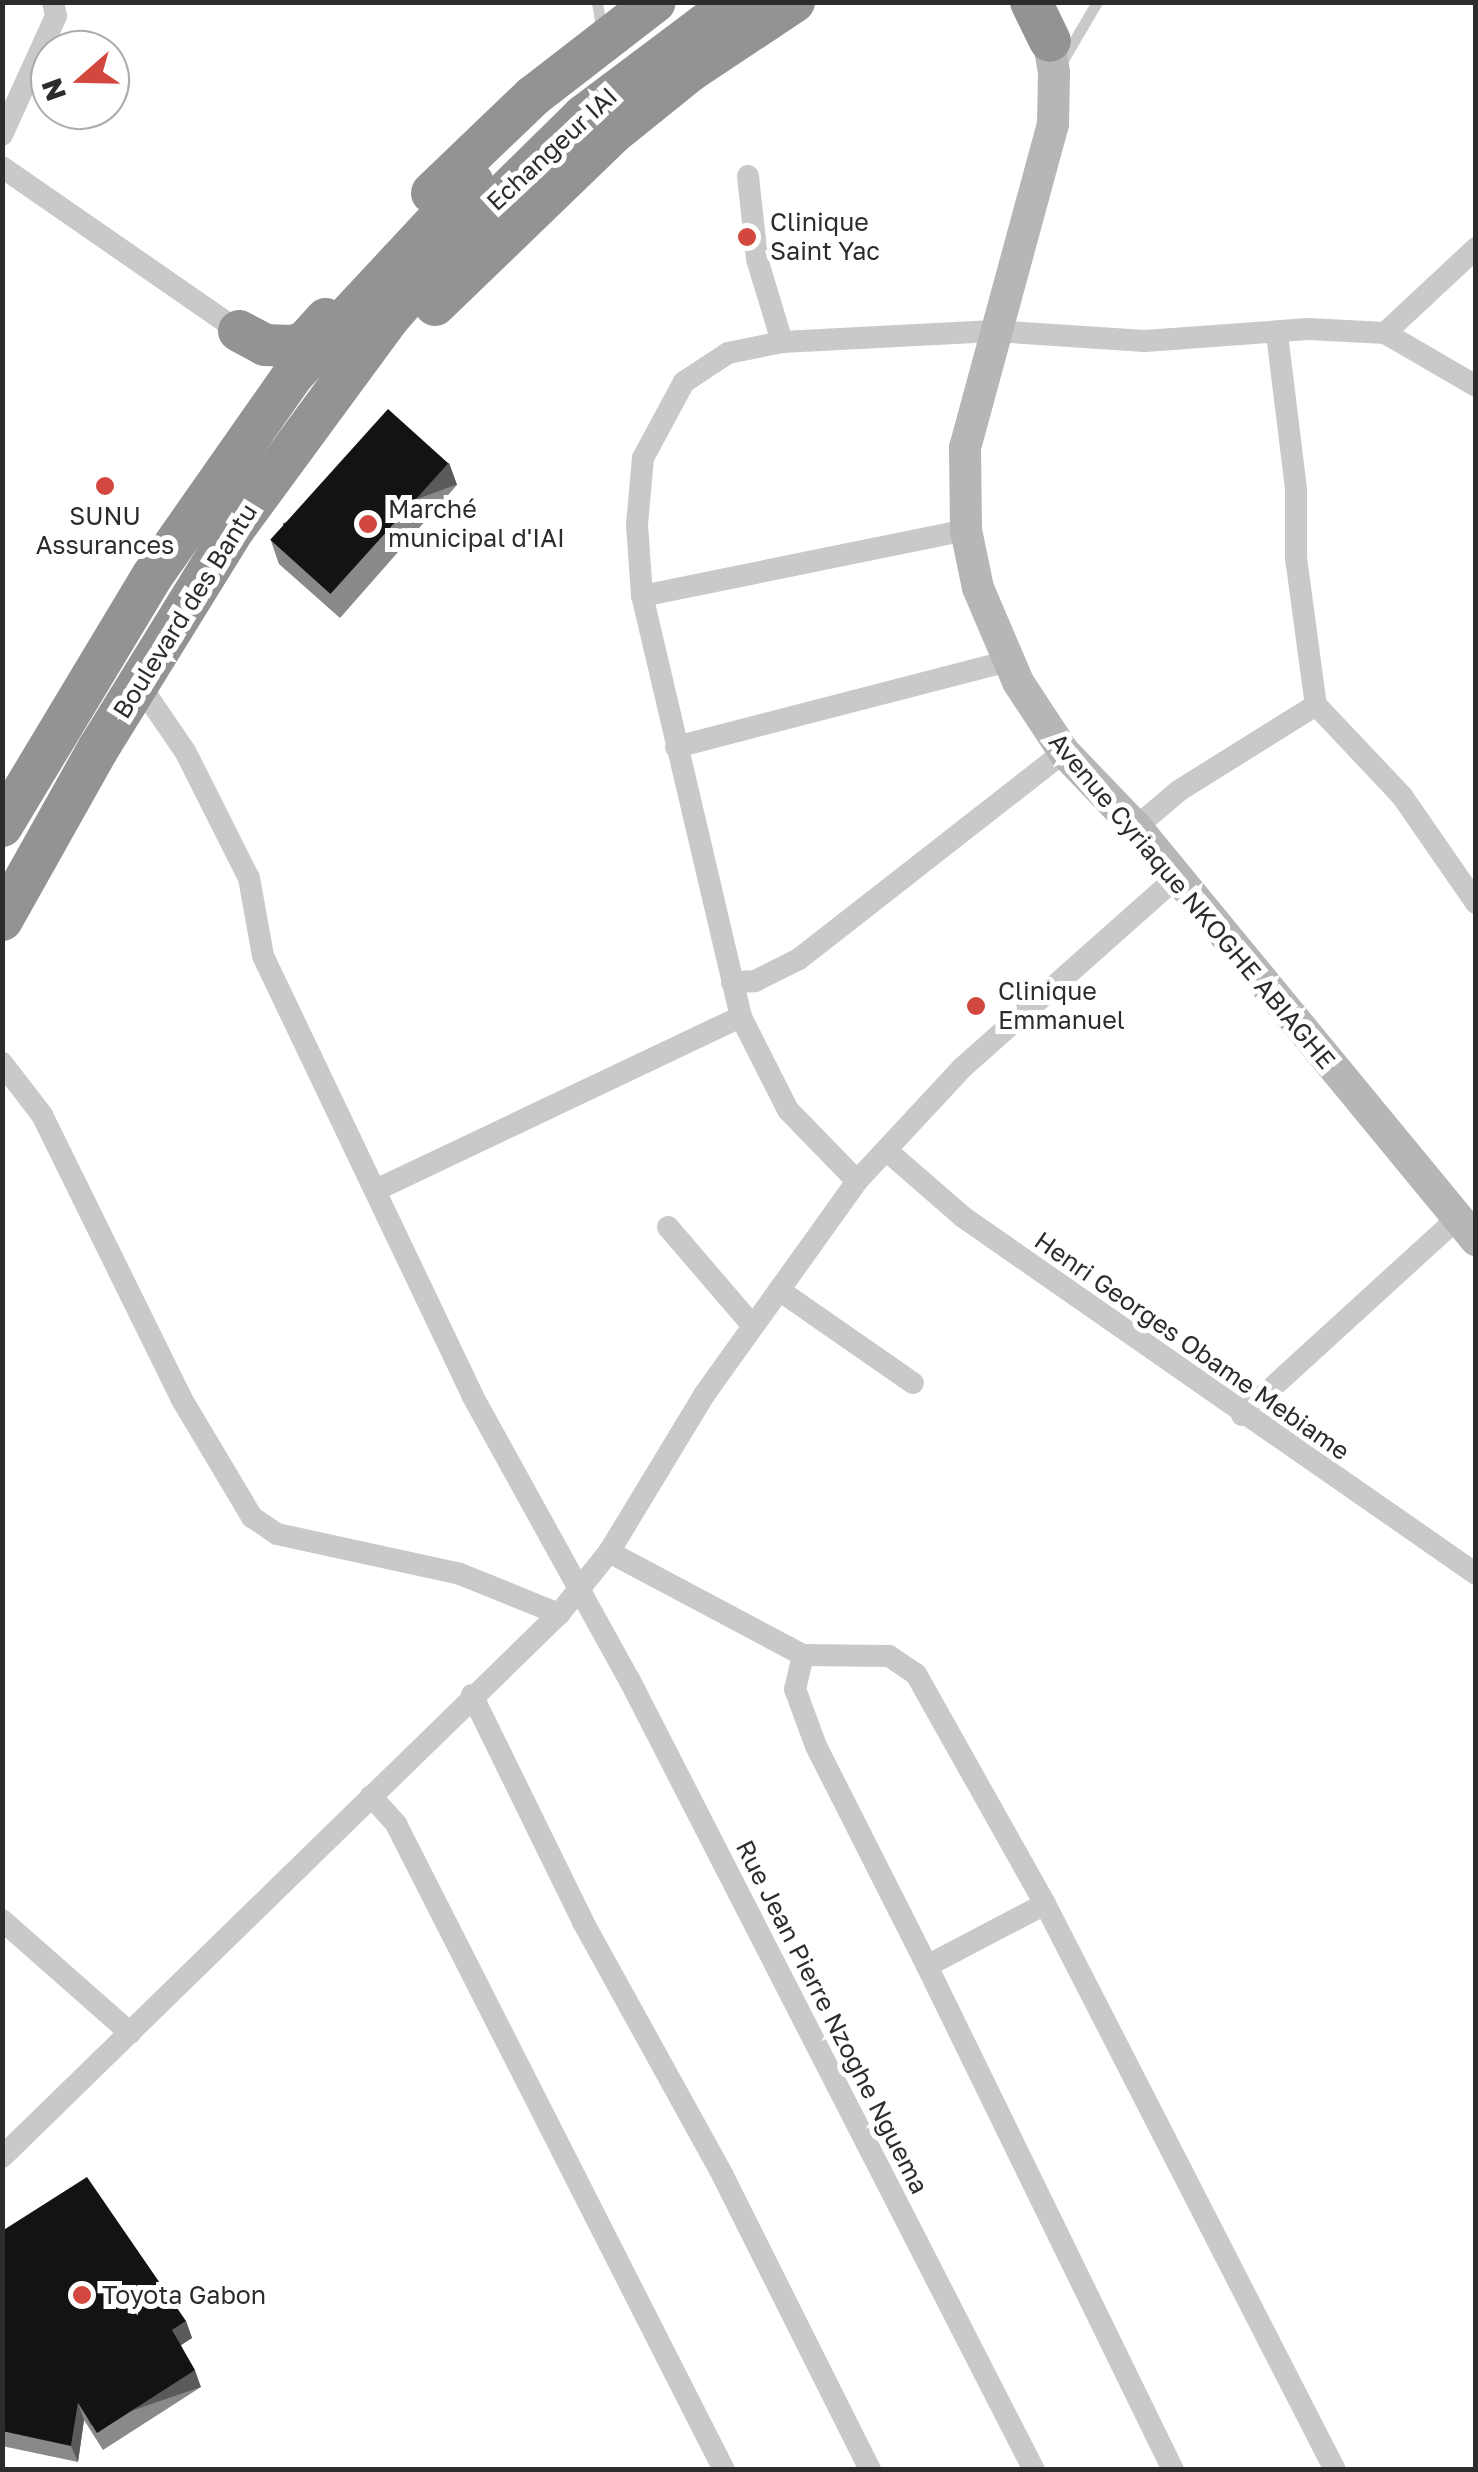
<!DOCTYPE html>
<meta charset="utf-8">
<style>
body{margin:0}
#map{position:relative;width:1478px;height:2472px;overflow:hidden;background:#fff;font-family:"Golos Text",sans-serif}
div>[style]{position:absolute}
.lane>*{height:11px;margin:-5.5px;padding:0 5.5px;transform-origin:5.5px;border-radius:5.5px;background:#c9c9c9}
.street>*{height:22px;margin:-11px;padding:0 11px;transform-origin:11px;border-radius:11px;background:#c9c9c9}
.secondary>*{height:32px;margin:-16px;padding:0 16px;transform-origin:16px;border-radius:16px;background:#b6b6b6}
.highway>*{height:42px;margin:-21px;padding:0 21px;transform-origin:21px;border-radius:21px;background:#939393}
.wall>*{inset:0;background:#898989}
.shaded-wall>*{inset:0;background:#5a5a5a;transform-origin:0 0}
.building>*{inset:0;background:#131313;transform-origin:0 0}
.dots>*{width:28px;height:28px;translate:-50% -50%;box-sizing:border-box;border:5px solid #fff;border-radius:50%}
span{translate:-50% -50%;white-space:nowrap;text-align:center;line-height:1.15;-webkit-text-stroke:10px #fff;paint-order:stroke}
.street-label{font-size:25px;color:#2c2c2c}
.poi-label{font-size:25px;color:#2c2c2c}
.left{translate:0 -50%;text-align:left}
.frame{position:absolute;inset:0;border:5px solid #2c2c2c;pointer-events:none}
.north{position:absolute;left:30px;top:30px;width:100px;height:100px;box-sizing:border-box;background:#fff;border:2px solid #ababab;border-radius:50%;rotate:250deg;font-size:28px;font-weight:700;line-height:40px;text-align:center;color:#2c2c2c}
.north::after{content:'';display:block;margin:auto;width:35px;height:45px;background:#d3483e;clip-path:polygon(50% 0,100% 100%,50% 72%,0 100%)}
</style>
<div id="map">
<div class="lane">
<i style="left:597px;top:2px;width:31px;rotate:81deg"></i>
<i style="left:1060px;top:65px;width:73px;rotate:-59.6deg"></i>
</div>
<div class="street">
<i style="left:2px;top:135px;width:131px;rotate:-65.6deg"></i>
<i style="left:56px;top:16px;width:14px;rotate:-102deg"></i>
<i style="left:2px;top:167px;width:288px;rotate:34.7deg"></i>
<i style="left:748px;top:176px;width:83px;rotate:83.8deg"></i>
<i style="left:757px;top:259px;width:87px;rotate:73.2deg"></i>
<i style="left:1385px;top:333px;width:125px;rotate:-43deg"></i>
<i style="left:1277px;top:334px;width:156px;rotate:83deg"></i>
<i style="left:1296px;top:489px;width:69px;rotate:90deg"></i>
<i style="left:1296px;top:558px;width:148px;rotate:82.3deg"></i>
<i style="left:1316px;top:705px;width:125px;rotate:46.6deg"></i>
<i style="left:1402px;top:796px;width:130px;rotate:55.3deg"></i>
<i style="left:642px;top:596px;width:331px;rotate:-11.5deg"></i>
<i style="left:139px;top:684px;width:83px;rotate:55.7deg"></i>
<i style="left:186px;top:753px;width:140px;rotate:63.3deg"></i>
<i style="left:249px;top:878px;width:79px;rotate:79.8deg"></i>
<i style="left:263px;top:956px;width:486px;rotate:64.5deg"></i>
<i style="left:472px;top:1395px;width:325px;rotate:61.1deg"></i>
<i style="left:629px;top:1679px;width:889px;rotate:62.89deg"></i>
<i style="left:676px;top:747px;width:343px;rotate:-14.5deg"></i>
<i style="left:1136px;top:827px;width:57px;rotate:-40.1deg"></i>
<i style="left:1180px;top:790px;width:160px;rotate:-32deg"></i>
<i style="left:732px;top:982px;width:23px;rotate:-2deg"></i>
<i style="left:755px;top:981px;width:49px;rotate:-26.6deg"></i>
<i style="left:799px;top:959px;width:336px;rotate:-38deg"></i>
<i style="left:2px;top:1063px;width:66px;rotate:52.4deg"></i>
<i style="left:42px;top:1115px;width:315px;rotate:63.8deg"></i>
<i style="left:181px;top:1398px;width:139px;rotate:59.2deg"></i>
<i style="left:252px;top:1517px;width:30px;rotate:34deg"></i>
<i style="left:277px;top:1534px;width:187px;rotate:12.3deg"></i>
<i style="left:460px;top:1574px;width:107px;rotate:22deg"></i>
<i style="left:886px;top:1150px;width:102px;rotate:41deg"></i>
<i style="left:963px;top:1217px;width:625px;rotate:34.83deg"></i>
<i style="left:857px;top:1181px;width:99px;rotate:-134.2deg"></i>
<i style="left:788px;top:1110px;width:104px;rotate:-116.8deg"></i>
<i style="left:741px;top:1017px;width:432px;rotate:-103.2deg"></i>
<i style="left:642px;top:596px;width:71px;rotate:-94deg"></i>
<i style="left:637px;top:525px;width:67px;rotate:-84.9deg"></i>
<i style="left:643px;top:458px;width:86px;rotate:-61.7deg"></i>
<i style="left:684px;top:382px;width:53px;rotate:-33.4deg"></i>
<i style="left:728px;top:353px;width:55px;rotate:-11.5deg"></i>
<i style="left:782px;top:342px;width:212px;rotate:-3deg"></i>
<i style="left:994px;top:331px;width:151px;rotate:3.8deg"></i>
<i style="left:1145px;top:341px;width:163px;rotate:-4.2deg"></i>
<i style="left:1308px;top:329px;width:77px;rotate:3deg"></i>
<i style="left:1385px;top:333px;width:105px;rotate:30.2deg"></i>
<i style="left:378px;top:1189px;width:402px;rotate:-25.4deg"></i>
<i style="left:668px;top:1227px;width:130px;rotate:49.4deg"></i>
<i style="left:779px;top:1290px;width:163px;rotate:34.8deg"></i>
<i style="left:1242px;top:1415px;width:291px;rotate:-42.4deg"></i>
<i style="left:609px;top:1552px;width:220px;rotate:28deg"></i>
<i style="left:803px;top:1655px;width:86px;rotate:0.7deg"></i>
<i style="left:889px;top:1656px;width:32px;rotate:34deg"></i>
<i style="left:916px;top:1674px;width:264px;rotate:60.7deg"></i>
<i style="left:1045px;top:1904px;width:636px;rotate:62.87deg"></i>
<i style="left:803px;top:1655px;width:35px;rotate:103deg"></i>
<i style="left:795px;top:1689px;width:61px;rotate:69.8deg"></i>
<i style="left:816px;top:1746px;width:246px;rotate:63.2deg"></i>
<i style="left:472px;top:1695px;width:253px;rotate:63.9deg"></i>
<i style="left:583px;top:1922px;width:290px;rotate:61.1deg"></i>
<i style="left:723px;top:2176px;width:329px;rotate:63.4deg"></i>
<i style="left:371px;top:1796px;width:38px;rotate:48deg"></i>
<i style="left:396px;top:1824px;width:724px;rotate:63.08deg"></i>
<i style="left:1045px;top:1904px;width:133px;rotate:152.3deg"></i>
<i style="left:927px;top:1966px;width:561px;rotate:63.98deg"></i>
<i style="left:2px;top:1920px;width:171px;rotate:41.4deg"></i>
<i style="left:2px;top:2157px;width:778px;rotate:-44.27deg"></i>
<i style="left:559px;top:1614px;width:80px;rotate:-51.1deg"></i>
<i style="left:609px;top:1552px;width:184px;rotate:-58.8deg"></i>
<i style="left:704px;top:1395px;width:263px;rotate:-54.4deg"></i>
<i style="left:857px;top:1181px;width:154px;rotate:-47.1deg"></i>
<i style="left:962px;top:1068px;width:288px;rotate:-41.6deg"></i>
</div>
<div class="secondary">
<i style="left:1045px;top:21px;width:52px;rotate:80deg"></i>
<i style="left:1054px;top:72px;width:52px;rotate:91.1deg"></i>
<i style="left:1053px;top:124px;width:336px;rotate:105.2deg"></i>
<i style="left:965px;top:448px;width:82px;rotate:89.3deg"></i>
<i style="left:966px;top:530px;width:59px;rotate:78.3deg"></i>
<i style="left:978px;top:588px;width:102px;rotate:66.9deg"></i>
<i style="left:1018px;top:682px;width:84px;rotate:56.7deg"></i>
<i style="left:1064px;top:752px;width:104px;rotate:46.2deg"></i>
<i style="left:1136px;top:827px;width:535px;rotate:50.54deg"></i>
</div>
<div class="highway">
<i style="left:1031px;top:2px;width:43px;rotate:64deg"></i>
<i style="left:432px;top:193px;width:139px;rotate:-43.8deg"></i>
<i style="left:532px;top:97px;width:155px;rotate:-37.7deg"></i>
<i style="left:435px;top:305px;width:246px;rotate:-44deg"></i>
<i style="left:612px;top:134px;width:100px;rotate:-38.9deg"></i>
<i style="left:690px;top:71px;width:125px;rotate:-33.6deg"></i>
<i style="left:239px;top:331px;width:30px;rotate:28deg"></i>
<i style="left:265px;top:345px;width:27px;rotate:2deg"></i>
<i style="left:292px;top:346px;width:14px;rotate:-17deg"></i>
<i style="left:305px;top:342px;width:31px;rotate:-48deg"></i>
<i style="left:2px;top:826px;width:293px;rotate:-59deg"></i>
<i style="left:153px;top:575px;width:246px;rotate:-55deg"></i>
<i style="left:294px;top:374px;width:262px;rotate:-47deg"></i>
<i style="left:2px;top:920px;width:196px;rotate:-60.7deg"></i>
<i style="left:98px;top:749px;width:259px;rotate:-58.3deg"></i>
<i style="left:234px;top:529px;width:262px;rotate:-53.7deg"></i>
<i style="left:389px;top:318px;width:103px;rotate:-48.9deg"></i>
<i style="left:457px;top:240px;width:177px;rotate:-44.5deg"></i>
<i style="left:583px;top:116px;width:190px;rotate:-36.9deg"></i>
</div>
<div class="wall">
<i style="clip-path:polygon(449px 463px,457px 485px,340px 618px,279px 564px,271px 541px)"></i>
<i style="clip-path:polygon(2px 2231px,186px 2321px,192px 2338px,181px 2345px,201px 2387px,103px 2450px,84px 2420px,78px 2462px,2px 2446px)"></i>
</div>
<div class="shaded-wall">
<i style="left:449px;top:463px;width:23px;height:177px;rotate:70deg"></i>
<i style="clip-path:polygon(186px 2321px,192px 2338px,178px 2347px,172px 2330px)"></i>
<i style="left:195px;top:2370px;width:18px;height:117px;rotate:71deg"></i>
<i style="clip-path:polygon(78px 2403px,84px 2420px,78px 2462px,71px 2446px)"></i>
</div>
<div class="building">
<i style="left:388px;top:409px;width:81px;height:176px;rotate:42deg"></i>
<i style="clip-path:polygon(87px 2177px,186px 2321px,172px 2330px,195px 2370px,97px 2433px,78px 2403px,71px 2446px,2px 2431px,2px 2231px)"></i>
</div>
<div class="dots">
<i style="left:747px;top:237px;background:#d3483e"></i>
<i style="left:105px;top:486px;background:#d3483e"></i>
<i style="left:368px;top:524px;background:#d3483e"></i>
<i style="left:976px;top:1006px;background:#d3483e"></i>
<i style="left:82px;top:2295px;background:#d3483e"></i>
</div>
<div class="street-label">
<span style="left:552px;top:149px;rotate:-43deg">Echangeur IAI</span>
<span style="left:185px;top:611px;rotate:-58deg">Boulevard des Bantu</span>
<span style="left:1192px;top:901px;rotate:50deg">Avenue Cyriaque NKOGHE ABIAGHE</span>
<span style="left:1192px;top:1346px;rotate:35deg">Henri Georges Obame Mebiame</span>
<span style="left:832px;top:2017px;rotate:63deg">Rue Jean Pierre Nzoghe Nguema</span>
</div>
<div class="poi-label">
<span class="left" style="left:770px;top:237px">Clinique<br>Saint Yac</span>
<span class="left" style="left:388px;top:524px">Marché<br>municipal d'IAI</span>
<span style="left:105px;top:531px">SUNU<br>Assurances</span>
<span class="left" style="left:998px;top:1006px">Clinique<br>Emmanuel</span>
<span class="left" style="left:102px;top:2295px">Toyota Gabon</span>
</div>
<div class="frame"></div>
<div class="north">N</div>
</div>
